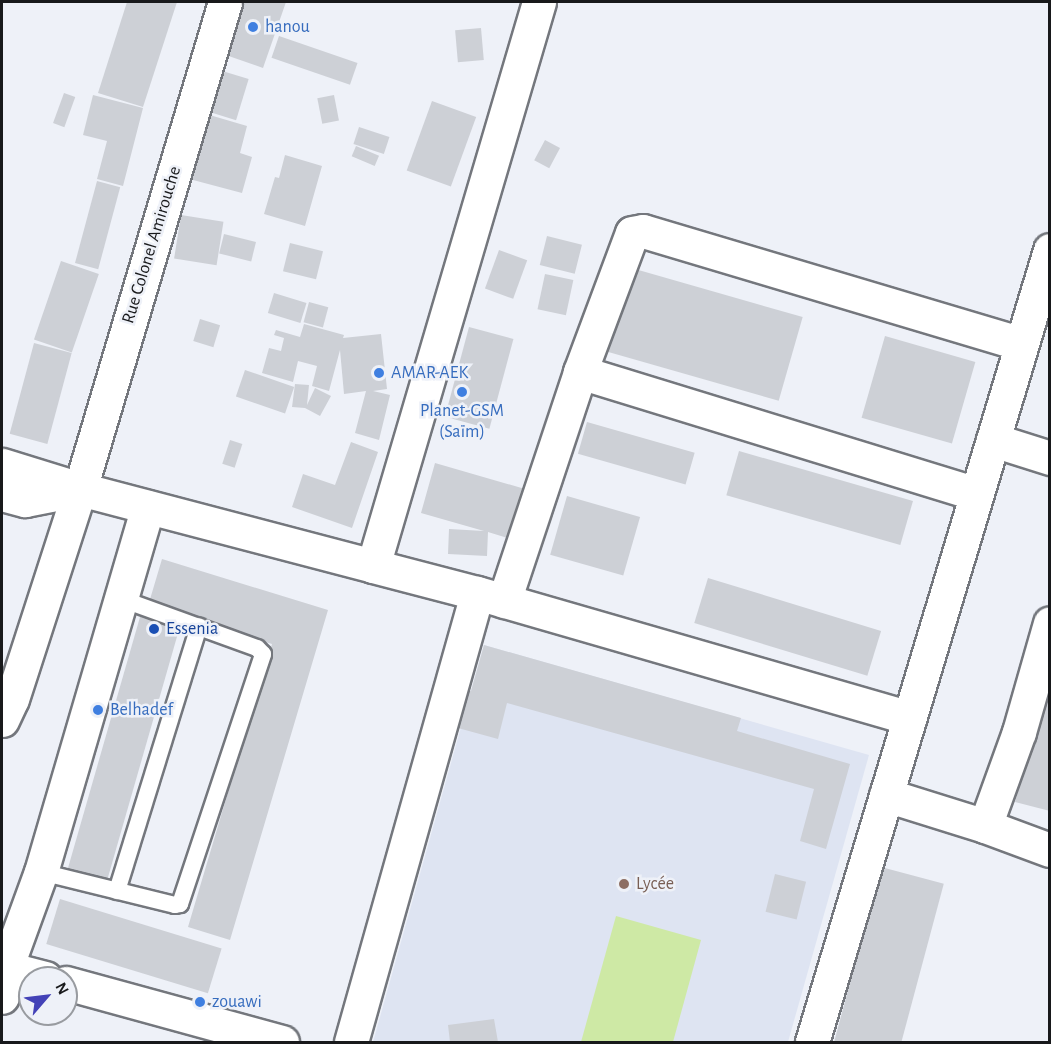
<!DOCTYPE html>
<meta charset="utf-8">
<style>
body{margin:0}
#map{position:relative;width:1051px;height:1044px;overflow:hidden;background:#eef1f8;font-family:"Alegreya Sans",sans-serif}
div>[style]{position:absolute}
.built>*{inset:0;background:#dee4f2}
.green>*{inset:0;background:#cee9a5}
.building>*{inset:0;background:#cdd0d6;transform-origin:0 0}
.roads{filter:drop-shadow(2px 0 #74777d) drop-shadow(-2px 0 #74777d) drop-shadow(0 2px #74777d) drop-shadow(0 -2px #74777d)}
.lane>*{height:16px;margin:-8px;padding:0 8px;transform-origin:8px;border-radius:8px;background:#fff}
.street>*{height:33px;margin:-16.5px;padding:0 16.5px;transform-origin:16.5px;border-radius:16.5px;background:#fff}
.secondary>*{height:33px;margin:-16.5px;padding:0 16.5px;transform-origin:16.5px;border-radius:16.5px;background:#fff}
.dots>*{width:16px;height:16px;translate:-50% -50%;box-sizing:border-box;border:3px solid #eef1f8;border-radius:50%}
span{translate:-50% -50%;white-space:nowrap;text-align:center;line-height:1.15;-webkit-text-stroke:5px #eef1f8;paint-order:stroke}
.shop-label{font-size:18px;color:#366cbe}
.left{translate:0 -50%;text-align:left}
.street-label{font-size:18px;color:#18191b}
.transit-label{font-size:18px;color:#164399}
.education-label{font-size:18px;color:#785e54}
.frame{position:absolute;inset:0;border:3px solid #18191b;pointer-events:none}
.north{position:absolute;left:18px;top:966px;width:60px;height:60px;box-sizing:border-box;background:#eef1f8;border:2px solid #989ba0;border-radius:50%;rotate:62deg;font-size:16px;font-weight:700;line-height:24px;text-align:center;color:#18191b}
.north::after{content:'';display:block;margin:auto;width:21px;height:27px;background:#4342b7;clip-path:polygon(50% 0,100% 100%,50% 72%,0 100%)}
</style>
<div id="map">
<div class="built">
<i style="clip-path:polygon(484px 645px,869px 755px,788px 1042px,373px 1042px)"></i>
</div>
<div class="green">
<i style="clip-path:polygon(616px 916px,701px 940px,673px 1042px,581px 1042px)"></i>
</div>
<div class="building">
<i style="clip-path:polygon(127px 2px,177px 2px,143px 107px,98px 93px)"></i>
<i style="clip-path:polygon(238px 2px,286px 2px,263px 68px,220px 53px)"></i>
<i style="left:481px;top:28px;width:32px;height:26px;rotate:85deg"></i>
<i style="left:279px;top:36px;width:83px;height:23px;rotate:19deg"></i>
<i style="left:219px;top:70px;width:31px;height:43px;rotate:17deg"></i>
<i style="left:64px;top:93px;width:12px;height:32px;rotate:20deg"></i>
<i style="clip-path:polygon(93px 95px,143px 108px,123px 186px,97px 179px,107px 141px,83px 135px)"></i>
<i style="left:334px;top:95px;width:26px;height:17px;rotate:79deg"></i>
<i style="left:432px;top:101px;width:47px;height:74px;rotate:20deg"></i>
<i style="clip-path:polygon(196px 111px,247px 126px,240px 153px,252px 157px,242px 193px,178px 176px)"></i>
<i style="left:359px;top:127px;width:32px;height:18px;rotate:18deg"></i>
<i style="left:545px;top:140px;width:17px;height:23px;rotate:28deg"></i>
<i style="left:356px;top:146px;width:25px;height:11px;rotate:23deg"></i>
<i style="clip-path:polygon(285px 155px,322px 166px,305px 226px,264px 214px,275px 177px,279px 178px)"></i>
<i style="left:97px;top:181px;width:24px;height:85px;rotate:15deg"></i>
<i style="left:181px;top:215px;width:43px;height:44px;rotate:9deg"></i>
<i style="left:224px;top:234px;width:33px;height:20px;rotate:14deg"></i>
<i style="left:547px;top:236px;width:36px;height:30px;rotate:14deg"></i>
<i style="left:290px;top:243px;width:34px;height:29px;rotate:14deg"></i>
<i style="left:499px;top:250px;width:30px;height:41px;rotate:20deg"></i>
<i style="left:61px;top:261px;width:40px;height:83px;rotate:19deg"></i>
<i style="left:621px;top:265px;width:189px;height:87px;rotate:16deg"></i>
<i style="left:545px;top:274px;width:29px;height:36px;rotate:12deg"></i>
<i style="left:274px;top:293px;width:34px;height:21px;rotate:17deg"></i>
<i style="left:309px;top:302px;width:20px;height:21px;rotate:15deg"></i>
<i style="left:200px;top:319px;width:21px;height:23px;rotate:17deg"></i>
<i style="clip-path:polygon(304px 324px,344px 335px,343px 338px,381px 334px,387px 389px,373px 391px,390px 395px,379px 440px,355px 433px,366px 391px,344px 394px,340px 350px,329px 391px,312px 386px,317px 366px,298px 361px,293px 382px,262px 373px,269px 348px,281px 351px,284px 338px,274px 335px,276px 330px,300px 337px)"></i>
<i style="left:469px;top:327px;width:46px;height:93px;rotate:15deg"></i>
<i style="left:885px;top:336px;width:94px;height:85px;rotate:16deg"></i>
<i style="left:34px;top:343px;width:39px;height:94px;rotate:15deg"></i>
<i style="left:245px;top:370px;width:52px;height:28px;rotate:19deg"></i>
<i style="clip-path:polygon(295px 384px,309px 385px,307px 405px,315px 388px,331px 396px,320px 416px,305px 408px,292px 407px)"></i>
<i style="left:587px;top:422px;width:112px;height:33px;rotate:16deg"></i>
<i style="left:230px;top:440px;width:13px;height:25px;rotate:18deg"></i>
<i style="clip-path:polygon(351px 442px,378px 452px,352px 528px,292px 507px,303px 474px,335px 485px)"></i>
<i style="left:739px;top:451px;width:181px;height:46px;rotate:16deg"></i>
<i style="clip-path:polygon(435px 463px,525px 489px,511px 539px,488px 532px,487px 556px,448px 554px,449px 529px,484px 531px,421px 513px)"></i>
<i style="left:567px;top:496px;width:76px;height:61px;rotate:16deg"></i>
<i style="clip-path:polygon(162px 559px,328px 610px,230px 940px,188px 927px,272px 644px,148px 606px)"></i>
<i style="left:708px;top:578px;width:181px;height:47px;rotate:17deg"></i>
<i style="left:142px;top:610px;width:41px;height:270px;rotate:16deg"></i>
<i style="clip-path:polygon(484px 645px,741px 718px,737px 731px,850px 764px,826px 849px,800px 841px,814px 789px,507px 703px,498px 739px,458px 728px,467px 690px,471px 691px)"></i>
<i style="clip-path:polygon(1049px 682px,1050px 682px,1050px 811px,1015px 802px)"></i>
<i style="left:881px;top:867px;width:65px;height:182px;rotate:15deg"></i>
<i style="left:775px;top:874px;width:32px;height:39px;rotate:14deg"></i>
<i style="left:60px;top:899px;width:169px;height:47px;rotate:17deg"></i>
<i style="clip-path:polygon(494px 1019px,498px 1042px,450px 1042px,448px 1025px)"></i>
</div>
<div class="roads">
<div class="lane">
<i style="left:41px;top:872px;width:138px;rotate:13.8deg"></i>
<i style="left:175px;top:905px;width:5px;rotate:-11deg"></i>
<i style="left:180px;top:904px;width:263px;rotate:-71.6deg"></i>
<i style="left:263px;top:654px;width:8px;rotate:-135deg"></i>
<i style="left:257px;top:648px;width:144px;rotate:-160.1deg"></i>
<i style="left:117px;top:891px;width:277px;rotate:-72.8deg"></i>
</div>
<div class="street">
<i style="left:580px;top:372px;width:148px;rotate:-69.5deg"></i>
<i style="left:632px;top:233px;width:11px;rotate:-10deg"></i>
<i style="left:643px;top:231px;width:395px;rotate:16.6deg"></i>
<i style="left:993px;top:440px;width:60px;rotate:17.5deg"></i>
<i style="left:504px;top:601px;width:241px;rotate:-71.6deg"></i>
<i style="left:580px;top:372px;width:414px;rotate:17.1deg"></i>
<i style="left:886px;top:795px;width:104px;rotate:17.4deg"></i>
<i style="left:985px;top:826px;width:69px;rotate:20.3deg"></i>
<i style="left:985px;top:826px;width:100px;rotate:-70.1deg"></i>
<i style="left:1019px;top:732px;width:113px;rotate:-74.1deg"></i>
<i style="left:351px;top:1042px;width:466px;rotate:-74.3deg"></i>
</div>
<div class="secondary">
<i style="left:2px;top:465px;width:82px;rotate:17.1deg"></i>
<i style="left:80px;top:489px;width:303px;rotate:14.7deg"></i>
<i style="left:373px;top:566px;width:588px;rotate:-73.6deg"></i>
<i style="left:2px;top:494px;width:24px;rotate:15deg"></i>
<i style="left:25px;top:500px;width:52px;rotate:-11.1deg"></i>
<i style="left:373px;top:566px;width:107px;rotate:14.6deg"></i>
<i style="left:477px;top:593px;width:450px;rotate:16.1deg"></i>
<i style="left:2px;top:720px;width:23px;rotate:-65deg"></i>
<i style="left:12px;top:699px;width:221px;rotate:-72.1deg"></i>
<i style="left:80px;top:489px;width:508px;rotate:-73.42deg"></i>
<i style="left:2px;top:952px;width:16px;rotate:76deg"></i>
<i style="left:6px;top:968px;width:29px;rotate:98deg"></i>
<i style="left:45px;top:978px;width:40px;rotate:-165.6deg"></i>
<i style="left:6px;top:968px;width:102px;rotate:-70deg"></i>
<i style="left:41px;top:872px;width:380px;rotate:-73.7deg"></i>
<i style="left:66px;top:983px;width:224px;rotate:15.3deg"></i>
<i style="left:812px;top:1042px;width:827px;rotate:-73.27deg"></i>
</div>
</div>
<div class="dots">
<i style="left:253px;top:27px;background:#3f7fe0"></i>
<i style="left:379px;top:373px;background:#3f7fe0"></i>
<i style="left:462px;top:392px;background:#3f7fe0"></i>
<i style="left:154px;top:629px;background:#1a4fb4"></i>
<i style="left:98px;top:710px;background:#3f7fe0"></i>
<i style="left:624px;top:884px;background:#8d6e63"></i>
<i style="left:200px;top:1002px;background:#3f7fe0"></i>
</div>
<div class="shop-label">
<span class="left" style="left:265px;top:27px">hanou</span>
<span class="left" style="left:391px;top:373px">AMAR-AEK</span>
<span style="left:462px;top:422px">Planet-GSM<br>(Saïm)</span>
<span class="left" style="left:110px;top:710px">Belhadef</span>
<span class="left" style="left:212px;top:1002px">zouawi</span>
</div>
<div class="street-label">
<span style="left:152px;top:245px;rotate:-73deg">Rue Colonel Amirouche</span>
</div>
<div class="transit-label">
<span class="left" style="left:166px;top:629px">Essenia</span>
</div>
<div class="education-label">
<span class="left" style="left:636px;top:884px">Lycée</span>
</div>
<div class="frame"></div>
<div class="north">N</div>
</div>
